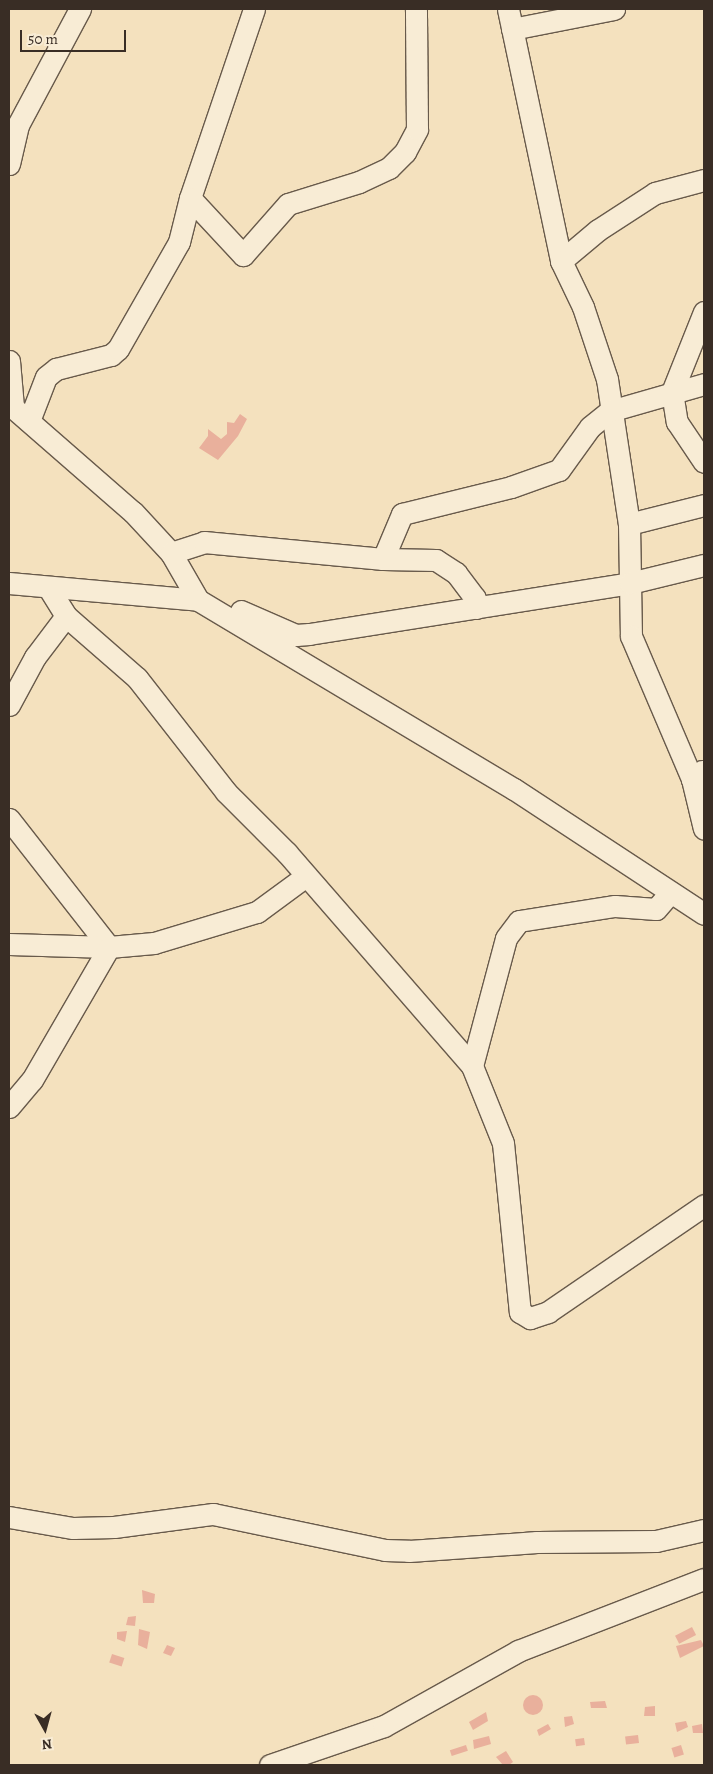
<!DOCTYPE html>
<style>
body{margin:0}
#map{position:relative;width:713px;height:1774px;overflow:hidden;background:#f4e1be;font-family:Alegreya,serif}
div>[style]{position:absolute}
.building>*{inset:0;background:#e9b09c;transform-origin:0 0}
.round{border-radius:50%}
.roads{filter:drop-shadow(1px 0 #685a4b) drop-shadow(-1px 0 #685a4b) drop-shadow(0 1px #685a4b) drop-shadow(0 -1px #685a4b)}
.minor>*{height:21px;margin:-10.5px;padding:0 10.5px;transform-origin:10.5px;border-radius:10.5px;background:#f8ecd5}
span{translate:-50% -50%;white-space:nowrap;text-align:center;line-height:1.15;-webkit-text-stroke:5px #f8ecd5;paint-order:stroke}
.frame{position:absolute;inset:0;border:10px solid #392d25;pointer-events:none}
.north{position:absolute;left:20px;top:1704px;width:50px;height:50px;-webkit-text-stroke:4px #f8ecd5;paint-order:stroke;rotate:173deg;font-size:14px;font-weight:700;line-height:20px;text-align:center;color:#392d25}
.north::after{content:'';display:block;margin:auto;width:18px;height:22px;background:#392d25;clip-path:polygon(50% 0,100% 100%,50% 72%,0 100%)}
.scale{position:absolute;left:20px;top:30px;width:106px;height:22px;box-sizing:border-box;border:2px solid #392d25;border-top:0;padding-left:6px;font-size:15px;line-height:18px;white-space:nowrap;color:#392d25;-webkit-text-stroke:4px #f8ecd5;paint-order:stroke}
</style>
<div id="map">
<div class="building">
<i style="clip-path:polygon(240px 414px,247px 419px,238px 436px,218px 460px,199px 448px,208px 436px,208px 429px,221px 439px,227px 434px,227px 422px,234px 423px)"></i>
<i style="clip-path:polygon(142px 1590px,155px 1594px,154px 1603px,143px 1603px)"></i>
<i style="clip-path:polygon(136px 1616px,135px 1626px,126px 1625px,128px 1617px)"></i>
<i style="left:692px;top:1627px;width:9px;height:19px;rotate:63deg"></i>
<i style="clip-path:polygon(139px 1629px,150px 1632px,147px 1649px,138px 1645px)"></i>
<i style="clip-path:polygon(127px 1631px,125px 1642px,117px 1639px,117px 1632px)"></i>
<i style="clip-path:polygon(701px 1640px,704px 1646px,680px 1658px,676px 1646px)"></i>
<i style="clip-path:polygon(167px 1645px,175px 1648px,171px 1656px,163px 1653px)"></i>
<i style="left:112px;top:1654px;width:13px;height:9px;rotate:18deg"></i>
<i class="round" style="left:523px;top:1695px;width:20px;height:20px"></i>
<i style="clip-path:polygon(605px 1701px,607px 1708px,591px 1708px,590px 1702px)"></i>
<i style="clip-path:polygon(655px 1706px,655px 1716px,644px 1716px,645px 1707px)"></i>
<i style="clip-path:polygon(486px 1712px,488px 1721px,473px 1730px,469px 1722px)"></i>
<i style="clip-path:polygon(572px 1716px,574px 1724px,565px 1727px,564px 1717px)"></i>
<i style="clip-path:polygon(686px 1721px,688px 1727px,677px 1732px,675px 1723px)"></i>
<i style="clip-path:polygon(548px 1724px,551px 1729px,539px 1736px,537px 1730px)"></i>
<i style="clip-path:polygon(702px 1724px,703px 1733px,693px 1733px,692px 1726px)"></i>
<i style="left:638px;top:1735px;width:8px;height:13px;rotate:83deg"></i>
<i style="clip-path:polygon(489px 1736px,491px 1744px,474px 1749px,473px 1740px)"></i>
<i style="left:584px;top:1738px;width:7px;height:9px;rotate:82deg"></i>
<i style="left:466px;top:1745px;width:6px;height:17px;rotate:72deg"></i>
<i style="left:681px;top:1745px;width:10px;height:10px;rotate:73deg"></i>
<i style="clip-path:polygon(506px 1751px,513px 1762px,509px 1765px,503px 1765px,496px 1757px)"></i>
</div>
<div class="roads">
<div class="minor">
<i style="left:254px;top:9px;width:200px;rotate:108.7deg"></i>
<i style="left:190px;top:198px;width:78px;rotate:47.1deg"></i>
<i style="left:243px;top:255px;width:68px;rotate:-48.6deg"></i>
<i style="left:288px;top:204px;width:74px;rotate:-17.2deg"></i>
<i style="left:359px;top:182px;width:33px;rotate:-25deg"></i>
<i style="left:389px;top:168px;width:23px;rotate:-45deg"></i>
<i style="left:405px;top:152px;width:26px;rotate:-62deg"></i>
<i style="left:417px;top:129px;width:120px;rotate:-90.5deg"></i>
<i style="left:508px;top:9px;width:258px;rotate:78.1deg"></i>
<i style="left:561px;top:261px;width:48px;rotate:-40deg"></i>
<i style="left:598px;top:230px;width:68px;rotate:-33deg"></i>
<i style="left:655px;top:193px;width:51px;rotate:-14.9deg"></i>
<i style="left:512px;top:29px;width:104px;rotate:-11.1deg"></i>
<i style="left:9px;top:164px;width:40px;rotate:-77deg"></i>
<i style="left:18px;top:125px;width:132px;rotate:-61.9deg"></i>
<i style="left:561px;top:261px;width:51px;rotate:64.4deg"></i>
<i style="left:583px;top:307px;width:76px;rotate:71.6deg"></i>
<i style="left:607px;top:379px;width:147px;rotate:81.4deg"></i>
<i style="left:629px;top:524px;width:112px;rotate:89deg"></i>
<i style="left:631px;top:636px;width:155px;rotate:66.9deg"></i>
<i style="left:704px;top:312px;width:86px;rotate:111.8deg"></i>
<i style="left:672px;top:392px;width:30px;rotate:81deg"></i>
<i style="left:677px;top:422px;width:48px;rotate:56deg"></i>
<i style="left:9px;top:361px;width:46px;rotate:85deg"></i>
<i style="left:9px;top:404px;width:164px;rotate:41.1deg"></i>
<i style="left:133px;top:512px;width:56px;rotate:47.2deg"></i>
<i style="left:171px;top:553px;width:54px;rotate:60.1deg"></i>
<i style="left:29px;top:421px;width:47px;rotate:-68.9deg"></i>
<i style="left:46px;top:377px;width:13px;rotate:-39deg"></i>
<i style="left:56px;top:369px;width:57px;rotate:-14.3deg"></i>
<i style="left:111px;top:355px;width:9px;rotate:-41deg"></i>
<i style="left:118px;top:349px;width:123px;rotate:-60.3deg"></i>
<i style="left:179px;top:242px;width:45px;rotate:-76deg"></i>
<i style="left:629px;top:524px;width:77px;rotate:-14.2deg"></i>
<i style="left:171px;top:553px;width:35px;rotate:-18deg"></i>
<i style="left:204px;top:542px;width:180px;rotate:5.4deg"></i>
<i style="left:383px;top:559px;width:53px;rotate:1.1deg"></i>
<i style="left:436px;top:560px;width:24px;rotate:33deg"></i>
<i style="left:456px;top:573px;width:31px;rotate:53deg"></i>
<i style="left:475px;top:598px;width:10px;rotate:84deg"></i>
<i style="left:383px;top:559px;width:49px;rotate:-67.1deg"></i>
<i style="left:402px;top:514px;width:112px;rotate:-13.9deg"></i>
<i style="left:511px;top:487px;width:51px;rotate:-19.5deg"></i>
<i style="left:559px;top:470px;width:53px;rotate:-54.2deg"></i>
<i style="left:590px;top:427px;width:26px;rotate:-39deg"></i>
<i style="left:610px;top:411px;width:98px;rotate:-16deg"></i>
<i style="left:9px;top:583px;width:190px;rotate:5.1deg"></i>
<i style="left:198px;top:600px;width:368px;rotate:30.9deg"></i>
<i style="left:514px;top:789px;width:227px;rotate:33.3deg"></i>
<i style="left:48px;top:587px;width:34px;rotate:58deg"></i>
<i style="left:66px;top:616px;width:94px;rotate:41.1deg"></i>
<i style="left:137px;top:678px;width:145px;rotate:52deg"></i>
<i style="left:226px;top:792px;width:86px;rotate:45deg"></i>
<i style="left:287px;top:853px;width:282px;rotate:49deg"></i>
<i style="left:472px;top:1066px;width:83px;rotate:68.1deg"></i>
<i style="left:503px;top:1143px;width:170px;rotate:84.3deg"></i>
<i style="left:520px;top:1312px;width:12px;rotate:31deg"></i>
<i style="left:530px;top:1318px;width:19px;rotate:-18deg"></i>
<i style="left:548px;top:1312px;width:189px;rotate:-34.4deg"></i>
<i style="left:241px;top:611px;width:60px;rotate:23.6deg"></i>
<i style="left:296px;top:635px;width:13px;rotate:-4deg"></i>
<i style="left:309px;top:634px;width:325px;rotate:-9deg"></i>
<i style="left:630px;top:583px;width:76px;rotate:-13.7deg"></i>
<i style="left:9px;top:705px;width:55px;rotate:-61.6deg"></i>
<i style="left:35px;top:657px;width:51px;rotate:-52.9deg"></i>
<i style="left:702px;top:771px;width:13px;rotate:141deg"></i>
<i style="left:692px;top:779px;width:51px;rotate:76.5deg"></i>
<i style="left:9px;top:819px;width:162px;rotate:52deg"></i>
<i style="left:9px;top:944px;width:100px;rotate:1.7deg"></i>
<i style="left:109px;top:947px;width:45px;rotate:-5.1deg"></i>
<i style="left:154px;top:943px;width:108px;rotate:-16.8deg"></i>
<i style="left:257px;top:912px;width:61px;rotate:-36.3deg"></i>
<i style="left:472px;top:1066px;width:132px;rotate:-75.1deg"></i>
<i style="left:506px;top:938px;width:21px;rotate:-53deg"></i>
<i style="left:519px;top:921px;width:97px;rotate:-8.9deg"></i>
<i style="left:615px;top:906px;width:41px;rotate:4.2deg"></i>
<i style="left:656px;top:909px;width:21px;rotate:-49deg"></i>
<i style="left:9px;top:1107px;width:35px;rotate:-50deg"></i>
<i style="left:32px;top:1080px;width:154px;rotate:-59.9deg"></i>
<i style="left:9px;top:1517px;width:65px;rotate:9.8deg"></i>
<i style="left:73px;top:1528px;width:41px;rotate:-1.4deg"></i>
<i style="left:114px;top:1527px;width:100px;rotate:-7.5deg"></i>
<i style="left:213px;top:1514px;width:176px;rotate:11.8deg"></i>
<i style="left:385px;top:1550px;width:24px;rotate:2deg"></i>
<i style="left:409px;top:1551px;width:128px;rotate:-4deg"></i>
<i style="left:537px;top:1542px;width:119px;rotate:-0.5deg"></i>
<i style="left:656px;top:1541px;width:49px;rotate:-12.9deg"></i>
<i style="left:270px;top:1765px;width:120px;rotate:-18.9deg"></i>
<i style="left:384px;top:1726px;width:154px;rotate:-29.2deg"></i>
<i style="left:518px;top:1651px;width:199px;rotate:-21.2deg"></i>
</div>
</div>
<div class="frame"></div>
<div class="north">N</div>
<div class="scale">50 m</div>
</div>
